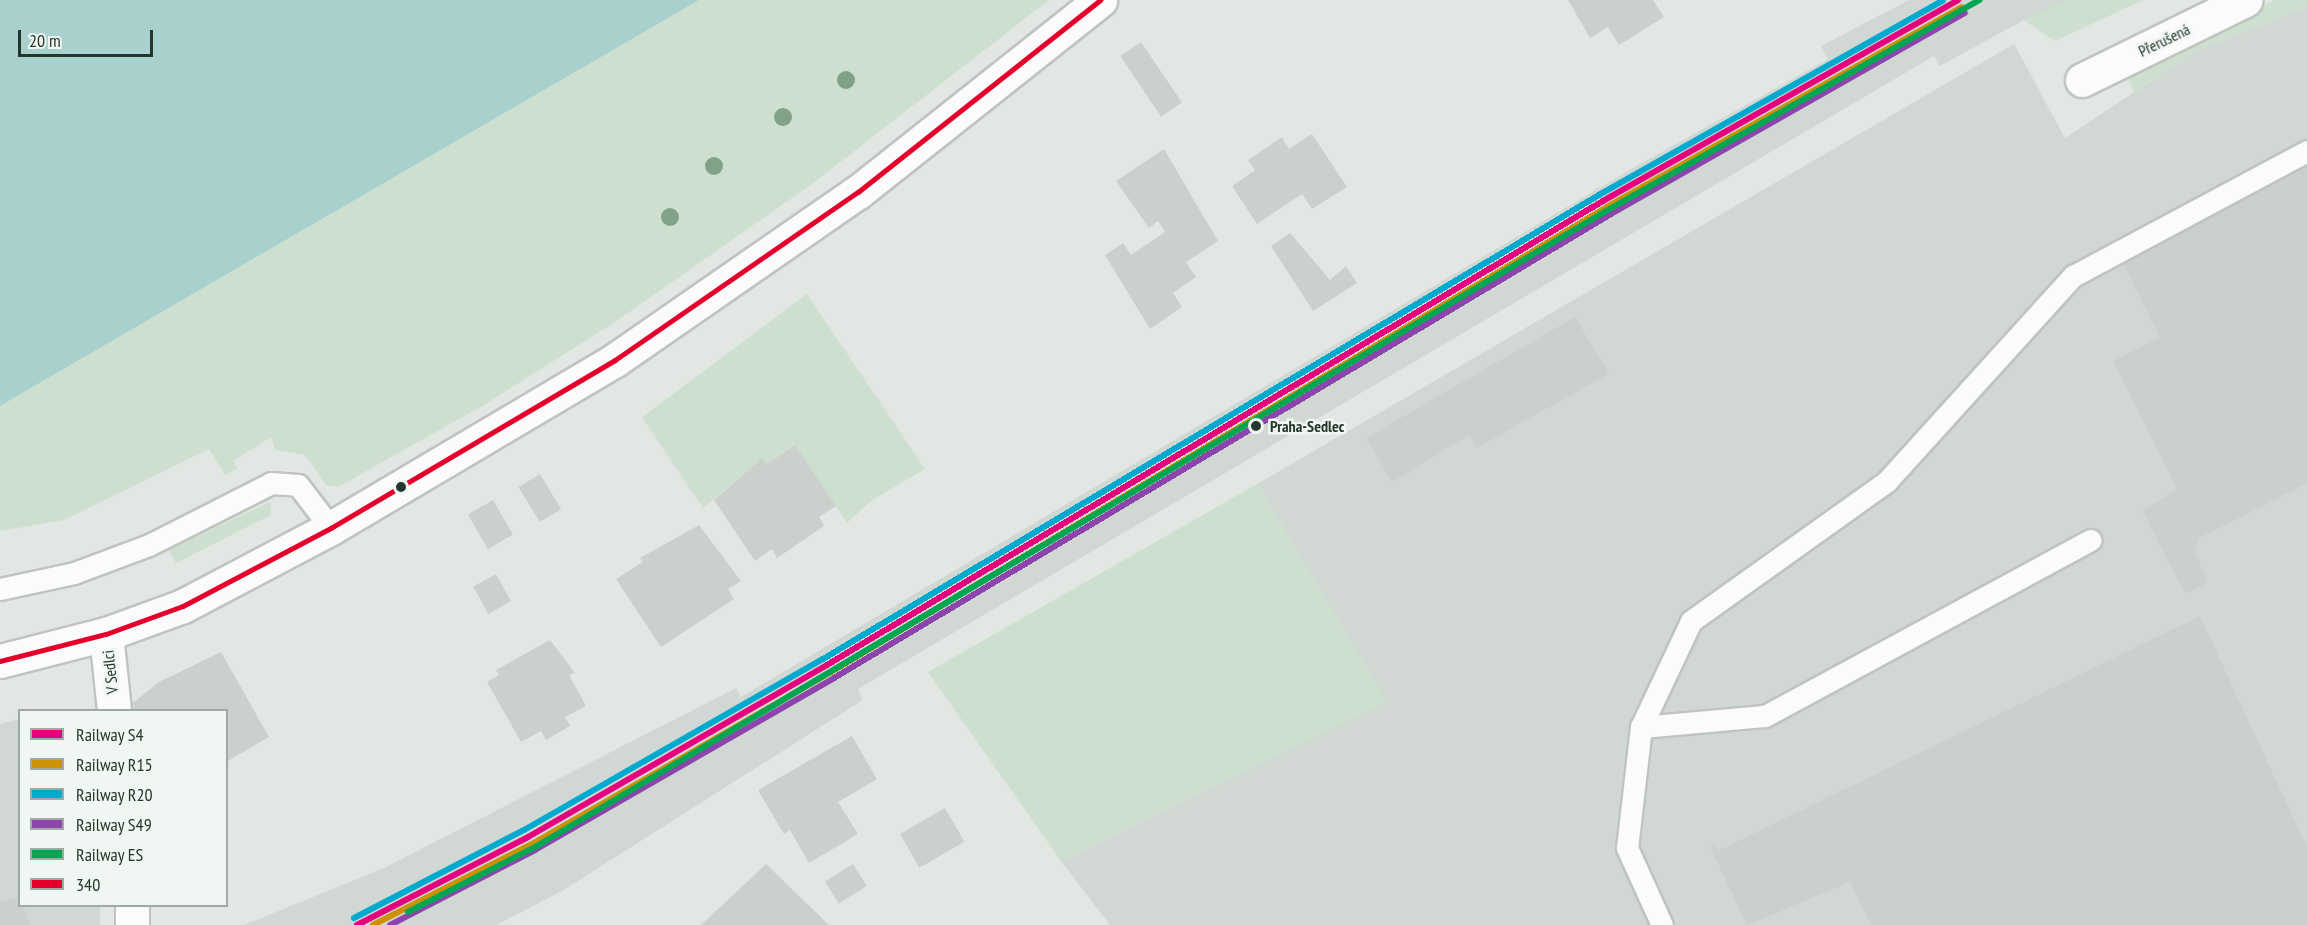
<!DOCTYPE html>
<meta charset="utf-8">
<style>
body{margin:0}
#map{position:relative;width:2307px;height:925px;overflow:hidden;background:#e2e7e4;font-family:"PT Sans Narrow",sans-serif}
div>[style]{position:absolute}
.built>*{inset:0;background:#d1d8d3}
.green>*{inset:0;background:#cddfcf}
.water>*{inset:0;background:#a8d1ce}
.building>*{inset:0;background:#cbd0cd;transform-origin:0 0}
.roads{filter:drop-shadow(2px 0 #bfc4c1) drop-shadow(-2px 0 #bfc4c1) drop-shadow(0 2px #bfc4c1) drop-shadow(0 -2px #bfc4c1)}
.lane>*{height:21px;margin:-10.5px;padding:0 10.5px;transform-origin:10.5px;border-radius:10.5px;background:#fbfbfb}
.street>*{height:33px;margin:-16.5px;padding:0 16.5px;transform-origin:16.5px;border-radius:16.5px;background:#fbfbfb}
.secondary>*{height:33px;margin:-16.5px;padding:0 16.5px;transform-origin:16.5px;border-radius:16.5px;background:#fbfbfb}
.bus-1>*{height:4.5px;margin:-2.25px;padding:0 2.25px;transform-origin:2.25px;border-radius:2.25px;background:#e4002b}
.rail-1>*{height:6px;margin:-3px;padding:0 3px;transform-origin:3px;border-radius:3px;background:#e5007d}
.rail-2>*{height:6px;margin:-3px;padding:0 3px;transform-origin:3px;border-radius:3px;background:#cd9009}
.rail-3>*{height:6px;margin:-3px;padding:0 3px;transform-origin:3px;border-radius:3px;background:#00a9ce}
.rail-4>*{height:6px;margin:-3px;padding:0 3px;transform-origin:3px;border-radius:3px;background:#8e44ad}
.rail-5>*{height:6px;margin:-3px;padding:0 3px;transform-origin:3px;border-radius:3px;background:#00a651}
.trees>*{width:18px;height:18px;margin:-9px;border-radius:50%;background:#82a288}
.dots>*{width:16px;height:16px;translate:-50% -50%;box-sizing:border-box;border:3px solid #f0f6f2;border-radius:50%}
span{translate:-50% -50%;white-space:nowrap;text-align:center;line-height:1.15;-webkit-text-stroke:5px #f0f6f2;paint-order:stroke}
.street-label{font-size:16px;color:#23372d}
.stop-label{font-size:16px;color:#23372d;font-weight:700}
.left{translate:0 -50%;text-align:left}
.legend{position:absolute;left:18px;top:709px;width:210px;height:198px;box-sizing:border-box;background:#f0f6f2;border:2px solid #9eaaa3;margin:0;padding:8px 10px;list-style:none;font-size:18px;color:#23372d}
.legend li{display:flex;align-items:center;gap:12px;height:30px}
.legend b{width:30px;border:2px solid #9eaaa3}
.scale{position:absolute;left:18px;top:30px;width:135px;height:27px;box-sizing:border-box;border:3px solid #23372d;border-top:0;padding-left:8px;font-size:18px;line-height:21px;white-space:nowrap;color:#23372d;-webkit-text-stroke:4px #f0f6f2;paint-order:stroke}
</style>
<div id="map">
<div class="built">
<i style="clip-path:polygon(1909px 0,2103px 0,2040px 31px,2024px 20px,1940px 66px,1934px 56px,858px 689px,863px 700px,562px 891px,496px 925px,244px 925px,384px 868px,736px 688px,741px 697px,1631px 169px,1828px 59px,1821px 46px)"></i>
<i style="clip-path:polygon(2307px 6px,2307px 925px,1110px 925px,1061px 861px,1386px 702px,1257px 484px,2014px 44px,2065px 138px,2198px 50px)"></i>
<i style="clip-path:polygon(19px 719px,20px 906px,100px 906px,100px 925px,0 925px,0 724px)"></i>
</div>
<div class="green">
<i style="clip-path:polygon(699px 0,1049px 0,812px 184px,615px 322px,484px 405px,338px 487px,326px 485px,305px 455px,275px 450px,271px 437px,233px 461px,238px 468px,225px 475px,209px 449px,64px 520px,0 531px,0 406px)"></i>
<i style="clip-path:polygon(2068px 0,2143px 0,2055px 41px,2024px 20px)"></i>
<i style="clip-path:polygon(2274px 0,2307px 0,2307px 6px,2198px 50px,2134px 92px,2127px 78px)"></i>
<i style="clip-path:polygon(807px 294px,925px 469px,872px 500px,847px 523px,794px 445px,767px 464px,762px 458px,703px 508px,642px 417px)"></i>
<i style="clip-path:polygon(1257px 484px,1387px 702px,1061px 861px,928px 672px)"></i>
<i style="clip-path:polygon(270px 502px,271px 515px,176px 563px,168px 550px)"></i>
</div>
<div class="water">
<i style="clip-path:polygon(0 0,699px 0,0 406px)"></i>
</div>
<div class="building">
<i style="clip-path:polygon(1568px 0,1653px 0,1664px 17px,1619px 45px,1608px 27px,1590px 38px)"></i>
<i style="left:1141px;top:42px;width:73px;height:25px;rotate:56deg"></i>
<i style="clip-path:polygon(1312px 134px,1347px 187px,1312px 209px,1302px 194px,1257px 224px,1232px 186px,1255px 170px,1248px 160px,1282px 137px,1289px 149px)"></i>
<i style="clip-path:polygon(1164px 149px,1218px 241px,1186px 262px,1196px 277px,1173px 293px,1182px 307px,1150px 329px,1105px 255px,1123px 243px,1131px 255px,1165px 232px,1158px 221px,1149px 228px,1116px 181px)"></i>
<i style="clip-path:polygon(2307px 167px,2307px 483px,2199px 538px,2195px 552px,2208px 583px,2185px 594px,2142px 510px,2178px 490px,2113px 361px,2160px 337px,2122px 261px)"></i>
<i style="clip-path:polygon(1290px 233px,1330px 280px,1346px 266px,1357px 283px,1313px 311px,1271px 246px)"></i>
<i style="clip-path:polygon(1575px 317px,1609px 374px,1476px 448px,1469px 435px,1392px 482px,1366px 438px)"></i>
<i style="clip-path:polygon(795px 445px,836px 506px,819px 517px,824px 526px,777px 558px,772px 549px,755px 561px,714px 500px,762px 458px,767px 464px)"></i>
<i style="left:540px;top:474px;width:41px;height:25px;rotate:59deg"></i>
<i style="left:493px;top:500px;width:40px;height:29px;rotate:60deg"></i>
<i style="clip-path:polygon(699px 525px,741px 581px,728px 589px,734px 599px,661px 647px,616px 579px,643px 562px,640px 558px)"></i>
<i style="left:496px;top:574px;width:31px;height:26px;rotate:61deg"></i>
<i style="clip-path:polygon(2200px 616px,2307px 847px,2307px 925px,1871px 925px,1850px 882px,1747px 925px,1710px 847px,1714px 844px,1718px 851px)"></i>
<i style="clip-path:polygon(550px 640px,575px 673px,569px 675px,586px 706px,565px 717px,570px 726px,546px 740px,541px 731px,521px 742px,487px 682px,499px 675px,496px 670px)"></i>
<i style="clip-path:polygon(221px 652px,269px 737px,226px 762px,226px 710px,134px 710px,133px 703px,159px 682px)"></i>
<i style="clip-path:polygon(852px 736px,877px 779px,838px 802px,858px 834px,809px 863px,790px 830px,784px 834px,758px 790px)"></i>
<i style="left:945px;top:808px;width:39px;height:52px;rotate:60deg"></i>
<i style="clip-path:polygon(766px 864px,829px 925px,701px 925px)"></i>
<i style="left:853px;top:864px;width:26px;height:33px;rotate:58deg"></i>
<i style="clip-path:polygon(20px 897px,30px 925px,0 925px,0 902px)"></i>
</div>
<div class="roads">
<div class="lane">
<i style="left:0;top:589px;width:76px;rotate:-12.2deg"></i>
<i style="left:74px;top:573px;width:80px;rotate:-20.5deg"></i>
<i style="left:149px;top:545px;width:137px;rotate:-26.9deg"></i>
<i style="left:271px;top:483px;width:27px;rotate:4deg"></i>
<i style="left:298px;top:485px;width:54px;rotate:52.5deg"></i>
<i style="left:1641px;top:727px;width:124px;rotate:-5.1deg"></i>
<i style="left:1765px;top:716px;width:370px;rotate:-28.4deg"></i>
<i style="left:1662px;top:925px;width:85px;rotate:-114.4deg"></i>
<i style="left:1627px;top:848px;width:122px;rotate:-83.4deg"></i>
<i style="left:1641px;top:727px;width:117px;rotate:-64.7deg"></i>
<i style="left:1691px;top:621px;width:241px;rotate:-35.5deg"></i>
<i style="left:1887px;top:481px;width:277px;rotate:-47.8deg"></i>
<i style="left:2073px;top:276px;width:265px;rotate:-28.1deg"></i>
</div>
<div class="street">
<i style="left:2082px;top:80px;width:182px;rotate:-26.1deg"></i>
<i style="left:106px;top:634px;width:76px;rotate:84deg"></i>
<i style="left:132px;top:906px;width:19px;rotate:90deg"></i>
</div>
<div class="secondary">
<i style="left:0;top:661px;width:109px;rotate:-14.3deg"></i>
<i style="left:106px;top:634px;width:82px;rotate:-20deg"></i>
<i style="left:183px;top:606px;width:167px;rotate:-27.8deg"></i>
<i style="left:331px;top:528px;width:330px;rotate:-30.6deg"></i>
<i style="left:615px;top:360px;width:295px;rotate:-34.7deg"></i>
<i style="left:858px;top:192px;width:309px;rotate:-38.4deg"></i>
</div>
</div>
<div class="bus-1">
<i style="left:0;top:661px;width:109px;rotate:-14.3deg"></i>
<i style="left:106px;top:634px;width:82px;rotate:-20deg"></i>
<i style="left:183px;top:606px;width:167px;rotate:-27.8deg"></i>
<i style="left:331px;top:528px;width:330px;rotate:-30.6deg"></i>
<i style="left:615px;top:360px;width:295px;rotate:-34.7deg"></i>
<i style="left:858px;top:192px;width:309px;rotate:-38.4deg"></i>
</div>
<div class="rail-1">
<i style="left:357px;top:925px;width:192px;rotate:-27.2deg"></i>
<i style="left:528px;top:837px;width:345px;rotate:-29.9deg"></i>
<i style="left:827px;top:665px;width:904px;rotate:-30.88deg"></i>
<i style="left:1603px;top:201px;width:408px;rotate:-29.5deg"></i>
</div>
<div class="rail-2">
<i style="left:373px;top:925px;width:178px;rotate:-27deg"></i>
<i style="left:532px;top:844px;width:345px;rotate:-29.9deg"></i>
<i style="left:831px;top:672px;width:905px;rotate:-30.93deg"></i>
<i style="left:1607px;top:207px;width:407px;rotate:-29.4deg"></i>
</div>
<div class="rail-3">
<i style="left:354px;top:918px;width:191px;rotate:-27.4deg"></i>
<i style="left:524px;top:830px;width:344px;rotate:-29.8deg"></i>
<i style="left:823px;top:659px;width:904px;rotate:-30.88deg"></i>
<i style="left:1599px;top:195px;width:395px;rotate:-29.5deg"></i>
</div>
<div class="rail-4">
<i style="left:390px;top:925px;width:163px;rotate:-27.3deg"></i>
<i style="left:535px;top:850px;width:345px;rotate:-29.9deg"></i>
<i style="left:834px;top:678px;width:905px;rotate:-30.84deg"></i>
<i style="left:1611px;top:214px;width:407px;rotate:-29.6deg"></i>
</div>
<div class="rail-5">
<i style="left:408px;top:912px;width:145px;rotate:-27.1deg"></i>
<i style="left:537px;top:846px;width:1238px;rotate:-30.71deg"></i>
<i style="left:1601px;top:214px;width:435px;rotate:-29.5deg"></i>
</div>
<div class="trees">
<i style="left:846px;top:80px"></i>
<i style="left:783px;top:117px"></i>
<i style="left:714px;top:166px"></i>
<i style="left:670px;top:217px"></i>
</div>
<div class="dots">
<i style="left:1256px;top:426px;background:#23372d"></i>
<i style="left:401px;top:487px;background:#23372d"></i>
</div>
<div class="street-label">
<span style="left:2164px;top:40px;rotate:-26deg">Přerušená</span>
<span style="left:110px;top:672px;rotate:-96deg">V Sedlci</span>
</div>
<div class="stop-label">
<span class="left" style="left:1270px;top:426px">Praha-Sedlec</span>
</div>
<ul class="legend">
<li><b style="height:8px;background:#e5007d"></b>Railway S4</li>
<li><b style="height:8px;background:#cd9009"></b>Railway R15</li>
<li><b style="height:8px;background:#00a9ce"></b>Railway R20</li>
<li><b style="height:8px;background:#8e44ad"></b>Railway S49</li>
<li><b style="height:8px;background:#00a651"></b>Railway ES</li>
<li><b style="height:8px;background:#e4002b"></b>340</li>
</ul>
<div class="scale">20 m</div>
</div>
